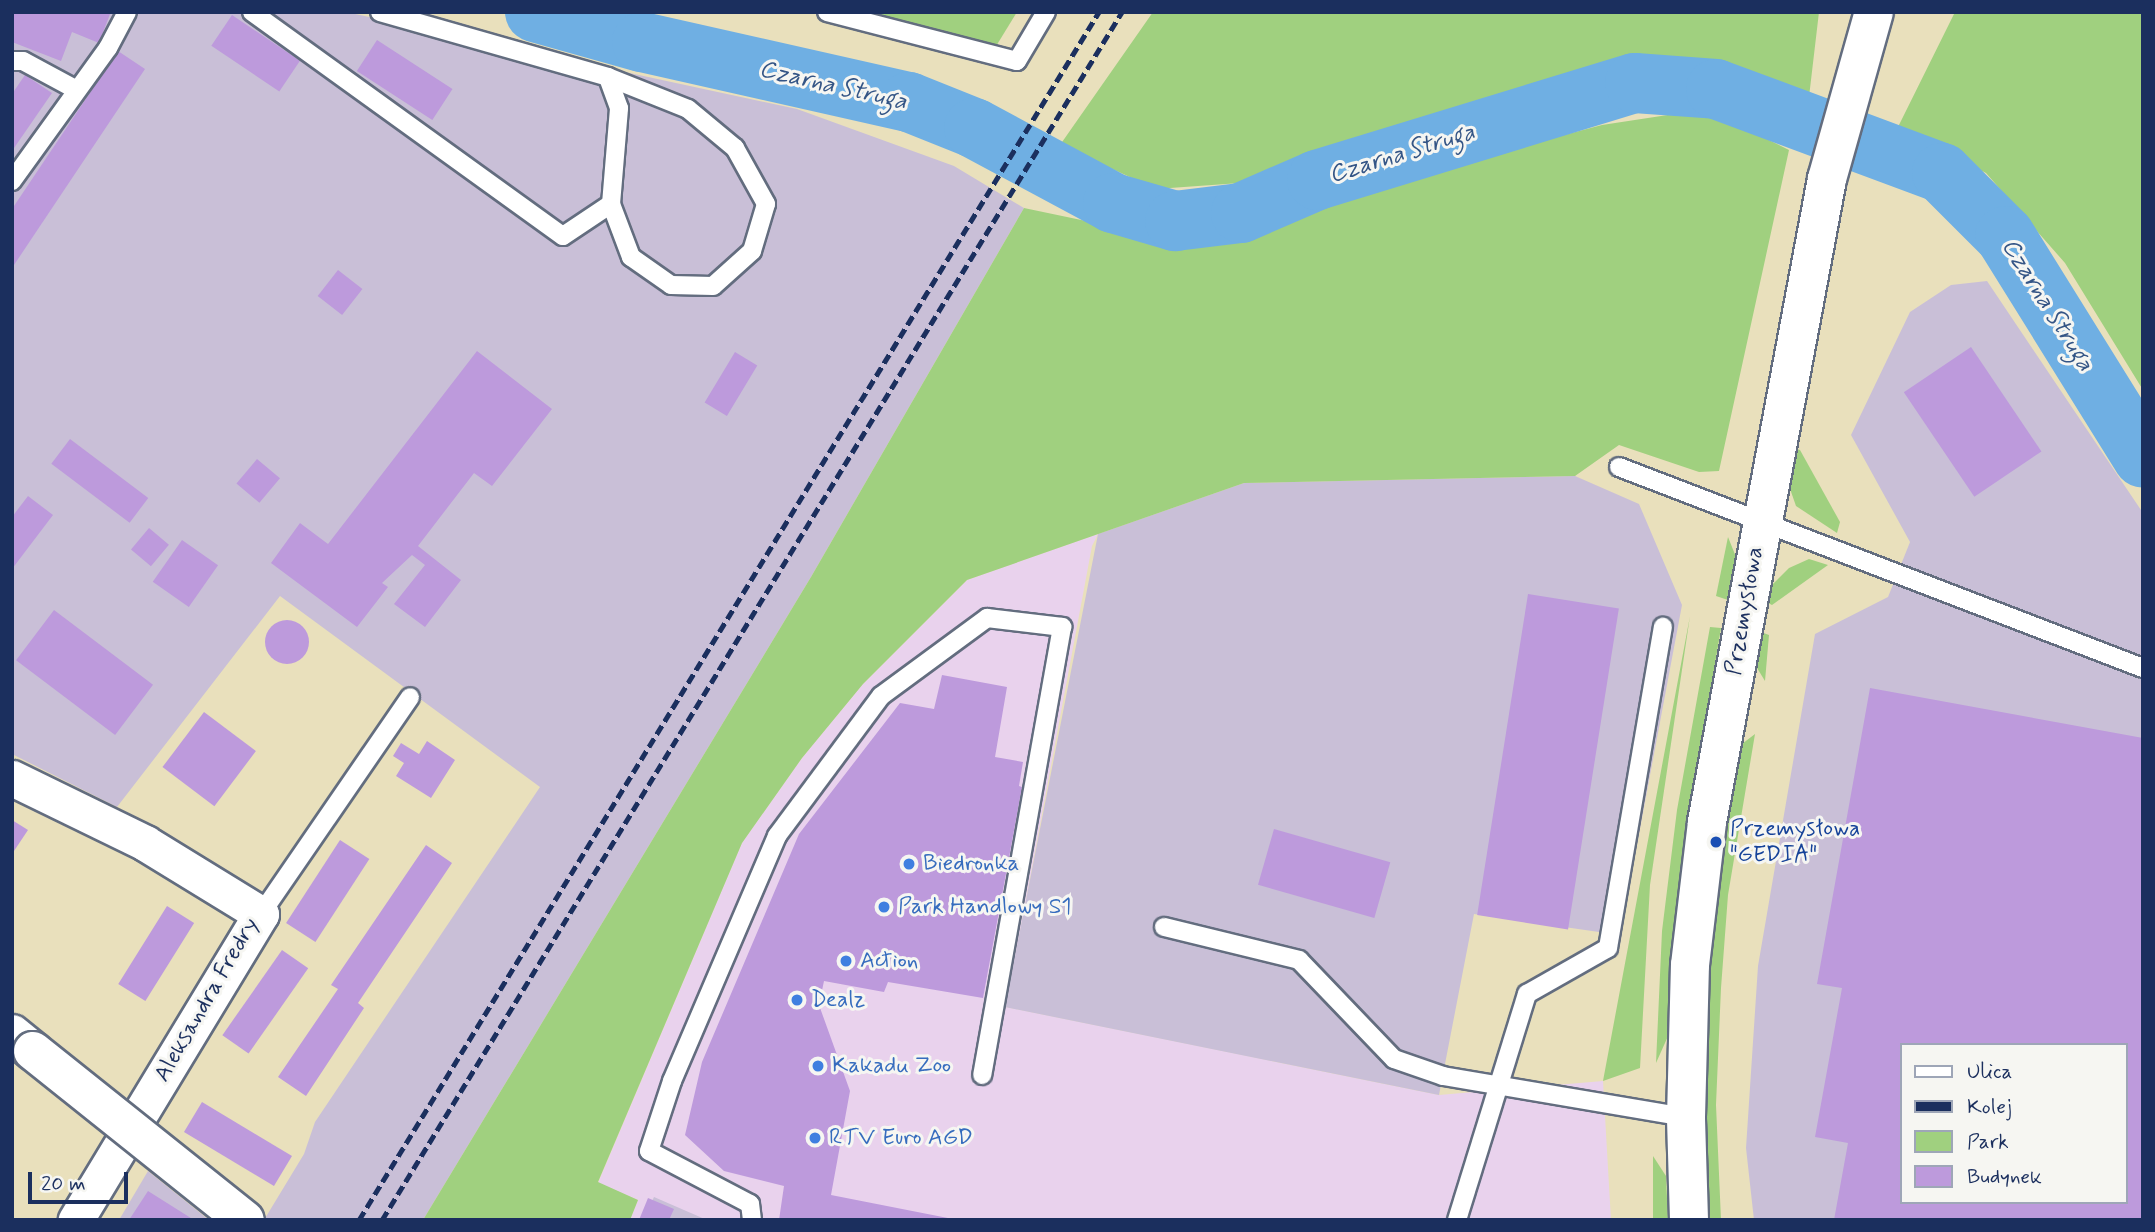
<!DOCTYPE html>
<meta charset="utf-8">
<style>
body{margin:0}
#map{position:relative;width:2155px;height:1232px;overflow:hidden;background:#e9e0bc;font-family:Mynerve,sans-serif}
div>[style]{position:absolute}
.built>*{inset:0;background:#e9d2ed}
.industrial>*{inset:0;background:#c9bfd7}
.green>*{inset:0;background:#a0d07f}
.river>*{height:60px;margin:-30px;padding:0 30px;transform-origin:30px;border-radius:30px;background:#6fafe3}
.building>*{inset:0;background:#bd9adc;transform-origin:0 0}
.round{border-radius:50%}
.roads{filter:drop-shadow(2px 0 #636d7f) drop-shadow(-2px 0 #636d7f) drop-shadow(0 2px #636d7f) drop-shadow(0 -2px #636d7f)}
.lane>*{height:18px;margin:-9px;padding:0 9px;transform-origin:9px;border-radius:9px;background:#fff}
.street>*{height:35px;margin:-17.5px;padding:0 17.5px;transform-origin:17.5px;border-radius:17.5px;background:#fff}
.secondary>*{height:38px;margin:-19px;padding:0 19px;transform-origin:19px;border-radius:19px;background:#fff}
.rail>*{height:5px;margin-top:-2.5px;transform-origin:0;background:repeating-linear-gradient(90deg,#1b2f5e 0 10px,transparent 0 15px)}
.bridges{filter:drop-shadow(2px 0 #636d7f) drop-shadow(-2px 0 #636d7f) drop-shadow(0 2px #636d7f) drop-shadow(0 -2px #636d7f)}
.secondary-bridge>*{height:38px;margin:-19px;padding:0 19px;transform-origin:19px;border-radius:19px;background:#fff}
.dots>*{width:19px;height:19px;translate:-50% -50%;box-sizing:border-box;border:4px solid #f6f6f2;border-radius:50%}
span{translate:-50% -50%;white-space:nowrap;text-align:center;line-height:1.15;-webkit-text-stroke:6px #f6f6f2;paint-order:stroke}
.street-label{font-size:23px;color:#1b2f5e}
.transit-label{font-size:23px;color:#164399}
.left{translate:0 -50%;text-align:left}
.shop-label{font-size:23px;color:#366cbe}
.water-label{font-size:24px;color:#345586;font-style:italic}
.frame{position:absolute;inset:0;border:14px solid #1b2f5e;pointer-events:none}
.legend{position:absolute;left:1900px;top:1043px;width:228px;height:161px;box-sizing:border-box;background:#f6f6f2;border:2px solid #9ea6b7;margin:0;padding:9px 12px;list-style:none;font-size:21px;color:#1b2f5e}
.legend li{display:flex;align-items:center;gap:14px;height:35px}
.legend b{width:35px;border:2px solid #9ea6b7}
.scale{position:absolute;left:28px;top:1172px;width:100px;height:32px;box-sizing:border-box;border:4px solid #1b2f5e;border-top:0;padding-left:9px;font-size:21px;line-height:24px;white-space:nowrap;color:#1b2f5e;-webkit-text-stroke:5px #f6f6f2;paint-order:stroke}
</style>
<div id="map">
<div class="built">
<i style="clip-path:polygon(1098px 534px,1092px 546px,1006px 1007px,1439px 1095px,1603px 1081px,1611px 1220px,630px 1220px,638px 1200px,598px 1183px,742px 843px,802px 758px,863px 684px,967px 580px)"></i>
</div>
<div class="industrial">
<i style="clip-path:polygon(12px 12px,346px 12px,797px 109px,954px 166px,1024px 208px,811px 577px,423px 1220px,264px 1220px,304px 1154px,315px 1122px,540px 787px,280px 596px,117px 807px,12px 754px)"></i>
<i style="clip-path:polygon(evenodd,1987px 281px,2143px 513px,2143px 1220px,1754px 1220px,1746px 1148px,1758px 966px,1815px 634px,1888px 597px,1910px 542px,1851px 435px,1910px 312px,1951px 285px,1987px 281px,1901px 1045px,2125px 1045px,2125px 1202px,1901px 1202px,1901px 1045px)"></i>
<i style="clip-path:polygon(1575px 476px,1639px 504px,1682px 605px,1620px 935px,1474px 914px,1439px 1095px,1005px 1007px,1098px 534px,1244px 483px)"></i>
<i style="clip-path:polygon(148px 1171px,209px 1220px,119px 1220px)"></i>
<i style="clip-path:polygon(654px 1197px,707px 1220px,643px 1220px)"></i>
</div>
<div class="green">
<i style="clip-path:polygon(841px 12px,1017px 12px,990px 56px)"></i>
<i style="clip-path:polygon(1153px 12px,1819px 12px,1809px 97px,1688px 61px,1599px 68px,1254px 182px,1156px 189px,1060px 145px)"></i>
<i style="clip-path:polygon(1955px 12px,2143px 12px,2143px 390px,2065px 263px,1986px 173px,1898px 127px)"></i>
<i style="clip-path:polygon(1707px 109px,1789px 150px,1719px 471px,1699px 472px,1619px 445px,1575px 476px,1244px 483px,967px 580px,863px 684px,802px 758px,742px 843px,598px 1182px,638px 1200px,630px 1220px,423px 1220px,811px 577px,1024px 208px,1191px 243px,1350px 191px,1602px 125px)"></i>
<i style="clip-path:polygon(1793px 448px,1800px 450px,1840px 522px,1837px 533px,1796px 506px,1789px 486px)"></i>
<i style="clip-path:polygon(1728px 537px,1736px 557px,1728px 600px,1716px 596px)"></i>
<i style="clip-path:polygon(1809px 559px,1828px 565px,1772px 605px,1766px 602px,1772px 585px,1789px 568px)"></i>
<i style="clip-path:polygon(1690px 616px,1650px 885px,1640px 1068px,1603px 1081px)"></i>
<i style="clip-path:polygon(1710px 627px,1721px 628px,1682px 861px,1669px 1034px,1656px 1063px,1662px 931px,1677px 810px)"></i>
<i style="clip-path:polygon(1758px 631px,1769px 635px,1765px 681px,1754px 663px)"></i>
<i style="clip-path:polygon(1755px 734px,1728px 895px,1721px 988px,1716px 1105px,1721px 1220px,1707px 1220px,1703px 1051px,1713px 914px,1738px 747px)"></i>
<i style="clip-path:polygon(1653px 1156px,1666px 1176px,1668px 1220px,1653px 1220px)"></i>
</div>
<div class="river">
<i style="left:535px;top:12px;width:111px;rotate:15.7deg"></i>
<i style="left:642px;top:42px;width:274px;rotate:12.7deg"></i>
<i style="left:909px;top:102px;width:70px;rotate:21.8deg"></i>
<i style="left:974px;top:128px;width:158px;rotate:28.3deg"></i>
<i style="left:1113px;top:203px;width:65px;rotate:16.2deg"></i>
<i style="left:1175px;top:221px;width:66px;rotate:-6.9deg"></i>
<i style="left:1241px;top:213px;width:83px;rotate:-23.5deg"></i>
<i style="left:1317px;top:180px;width:332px;rotate:-17deg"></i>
<i style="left:1635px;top:83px;width:81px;rotate:4.2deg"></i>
<i style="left:1716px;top:89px;width:241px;rotate:20.4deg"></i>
<i style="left:1942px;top:173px;width:89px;rotate:45deg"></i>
<i style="left:2005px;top:236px;width:261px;rotate:58.1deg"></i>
</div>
<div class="building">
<i style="clip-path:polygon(12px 12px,105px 12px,110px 14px,99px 43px,72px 32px,61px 61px,12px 42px)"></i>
<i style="left:232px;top:15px;width:82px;height:37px;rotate:34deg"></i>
<i style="left:377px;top:40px;width:90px;height:37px;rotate:33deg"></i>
<i style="clip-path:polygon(118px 51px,145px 69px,12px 268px,12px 209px)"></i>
<i style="clip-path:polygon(25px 75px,52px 93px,12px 151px,12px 94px)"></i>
<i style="left:338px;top:270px;width:31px;height:33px;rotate:38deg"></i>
<i style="left:1971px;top:347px;width:126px;height:81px;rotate:56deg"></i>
<i style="clip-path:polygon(477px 351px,552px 409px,492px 486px,474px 473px,418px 546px,461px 580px,425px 627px,394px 604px,425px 565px,412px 555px,382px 583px,388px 587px,357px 627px,271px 563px,300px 523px,328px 544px)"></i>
<i style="left:735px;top:352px;width:26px;height:59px;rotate:31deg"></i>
<i style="left:70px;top:439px;width:98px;height:31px;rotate:37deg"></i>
<i style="left:257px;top:459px;width:30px;height:32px;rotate:40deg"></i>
<i style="clip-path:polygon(28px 496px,53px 515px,12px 569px,12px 517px)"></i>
<i style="left:149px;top:528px;width:26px;height:28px;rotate:40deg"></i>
<i style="left:182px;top:540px;width:44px;height:51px;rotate:35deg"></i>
<i style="left:1528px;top:594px;width:92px;height:325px;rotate:9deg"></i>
<i style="left:54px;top:610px;width:124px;height:63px;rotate:37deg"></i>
<i class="round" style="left:265px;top:620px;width:44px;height:44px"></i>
<i style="clip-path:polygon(942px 675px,1007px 687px,995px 757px,1023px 762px,1019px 786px,1022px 787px,983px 998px,888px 982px,884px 992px,824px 981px,819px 1005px,850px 1091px,831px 1195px,958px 1220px,779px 1220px,784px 1186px,724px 1171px,685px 1135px,702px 1062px,799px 834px,900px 703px,934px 709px)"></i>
<i style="clip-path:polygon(evenodd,1870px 688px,2143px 738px,2143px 1220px,1834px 1220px,1848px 1143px,1815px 1137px,1842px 988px,1817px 984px,1870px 688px,1901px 1045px,2125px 1045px,2125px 1202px,1901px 1202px,1901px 1045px)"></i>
<i style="left:204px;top:712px;width:65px;height:69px;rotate:37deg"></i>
<i style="clip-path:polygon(427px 741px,455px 760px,431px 798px,396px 776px,404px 763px,393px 756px,401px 743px,419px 754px)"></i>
<i style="clip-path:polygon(12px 820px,28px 830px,12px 854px)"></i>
<i style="left:1274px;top:829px;width:121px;height:58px;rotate:16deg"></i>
<i style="left:340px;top:840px;width:35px;height:99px;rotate:33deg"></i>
<i style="clip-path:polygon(426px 845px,452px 863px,358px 1003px,364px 1008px,306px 1096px,278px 1077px,338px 989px,331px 985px)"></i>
<i style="left:167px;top:906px;width:32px;height:92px;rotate:32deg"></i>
<i style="left:282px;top:950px;width:32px;height:104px;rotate:35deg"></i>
<i style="left:202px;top:1102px;width:105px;height:35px;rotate:31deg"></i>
<i style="clip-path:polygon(148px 1191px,194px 1220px,129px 1220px)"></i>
<i style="clip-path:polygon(648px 1198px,674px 1209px,669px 1220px,639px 1220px)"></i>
</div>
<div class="roads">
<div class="lane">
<i style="left:252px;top:12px;width:383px;rotate:35.8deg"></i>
<i style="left:563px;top:236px;width:58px;rotate:-33.7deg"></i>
<i style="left:380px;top:12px;width:237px;rotate:15.9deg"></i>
<i style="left:608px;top:77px;width:86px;rotate:21.8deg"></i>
<i style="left:688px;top:109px;width:61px;rotate:39.7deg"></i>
<i style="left:735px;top:148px;width:64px;rotate:61deg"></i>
<i style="left:766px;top:204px;width:49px;rotate:106.6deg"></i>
<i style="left:752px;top:251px;width:52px;rotate:138.1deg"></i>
<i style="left:713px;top:286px;width:42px;rotate:-178.6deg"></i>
<i style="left:671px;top:285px;width:49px;rotate:-145deg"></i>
<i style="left:631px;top:257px;width:57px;rotate:-110.7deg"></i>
<i style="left:611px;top:204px;width:96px;rotate:-85.2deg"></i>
<i style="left:619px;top:108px;width:33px;rotate:-110deg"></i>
<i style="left:827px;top:12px;width:196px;rotate:14.5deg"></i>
<i style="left:1017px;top:61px;width:57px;rotate:-59.4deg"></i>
<i style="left:12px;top:61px;width:11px"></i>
<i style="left:23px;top:61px;width:59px;rotate:28.3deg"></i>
<i style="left:12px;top:181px;width:164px;rotate:-54.2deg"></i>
<i style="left:108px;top:48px;width:41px;rotate:-62.2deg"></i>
<i style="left:1619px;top:467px;width:561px;rotate:20.99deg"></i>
<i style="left:261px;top:914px;width:263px;rotate:-55.5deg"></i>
<i style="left:1164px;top:927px;width:139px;rotate:13.7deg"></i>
<i style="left:1299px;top:960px;width:137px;rotate:46.2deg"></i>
<i style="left:1394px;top:1059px;width:52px;rotate:19.1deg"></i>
<i style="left:1443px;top:1076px;width:246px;rotate:9.6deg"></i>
<i style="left:752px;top:1220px;width:16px;rotate:-97deg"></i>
<i style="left:750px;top:1204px;width:114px;rotate:-152.3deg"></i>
<i style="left:649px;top:1151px;width:74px;rotate:-71.8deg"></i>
<i style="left:672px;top:1081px;width:267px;rotate:-66.8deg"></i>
<i style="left:777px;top:836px;width:174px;rotate:-53.4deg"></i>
<i style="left:881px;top:696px;width:132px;rotate:-36.3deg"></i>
<i style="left:987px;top:618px;width:76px;rotate:6.8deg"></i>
<i style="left:1062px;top:627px;width:455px;rotate:100.1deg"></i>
<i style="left:1457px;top:1220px;width:237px;rotate:-72.8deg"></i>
<i style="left:1527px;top:994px;width:93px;rotate:-29.6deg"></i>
<i style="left:1608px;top:948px;width:326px;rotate:-80.3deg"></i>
</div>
<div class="street">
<i style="left:12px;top:778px;width:148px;rotate:26deg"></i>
<i style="left:145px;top:843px;width:136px;rotate:31.5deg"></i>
<i style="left:261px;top:914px;width:358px;rotate:121.2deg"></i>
</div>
<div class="secondary">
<i style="left:12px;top:1034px;width:27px;rotate:39deg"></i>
<i style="left:1689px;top:1220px;width:103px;rotate:-91.7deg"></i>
<i style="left:1686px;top:1117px;width:152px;rotate:-88.5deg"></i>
<i style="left:1690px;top:965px;width:144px;rotate:-83.2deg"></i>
<i style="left:1707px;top:822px;width:654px;rotate:-79.43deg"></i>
<i style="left:1827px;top:179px;width:173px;rotate:-74.3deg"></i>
</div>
</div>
<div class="rail">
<i style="left:359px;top:1220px;width:1417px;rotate:-58.51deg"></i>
<i style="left:382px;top:1220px;width:1417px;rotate:-58.51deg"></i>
</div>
<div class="bridges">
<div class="secondary-bridge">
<i style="left:33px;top:1051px;width:271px;rotate:38.6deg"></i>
</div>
</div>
<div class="dots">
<i style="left:1716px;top:842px;background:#1a4fb4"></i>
<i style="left:909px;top:864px;background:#3f7fe0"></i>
<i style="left:884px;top:907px;background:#3f7fe0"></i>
<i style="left:846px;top:961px;background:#3f7fe0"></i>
<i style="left:797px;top:1000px;background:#3f7fe0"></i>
<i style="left:818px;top:1066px;background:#3f7fe0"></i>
<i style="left:815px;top:1138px;background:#3f7fe0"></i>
</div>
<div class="street-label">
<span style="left:1745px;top:611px;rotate:-80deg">Przemysłowa</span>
<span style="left:207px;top:1000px;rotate:-60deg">Aleksandra Fredry</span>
</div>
<div class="transit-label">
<span class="left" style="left:1730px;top:842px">Przemysłowa<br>"GEDIA"</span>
</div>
<div class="shop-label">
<span class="left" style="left:923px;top:864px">Biedronka</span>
<span class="left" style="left:898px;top:907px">Park Handlowy S1</span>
<span class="left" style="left:860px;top:961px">Action</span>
<span class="left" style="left:811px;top:1000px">Dealz</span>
<span class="left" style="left:832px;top:1066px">Kakadu Zoo</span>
<span class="left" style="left:829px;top:1138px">RTV Euro AGD</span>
</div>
<div class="water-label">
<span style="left:833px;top:86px;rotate:13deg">Czarna Struga</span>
<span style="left:1402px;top:154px;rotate:-17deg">Czarna Struga</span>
<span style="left:2047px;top:305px;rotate:58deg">Czarna Struga</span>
</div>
<div class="frame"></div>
<ul class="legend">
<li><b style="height:9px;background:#fff"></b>Ulica</li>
<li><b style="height:9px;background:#1b2f5e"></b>Kolej</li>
<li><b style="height:19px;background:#a0d07f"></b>Park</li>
<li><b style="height:19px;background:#bd9adc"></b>Budynek</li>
</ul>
<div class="scale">20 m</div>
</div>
